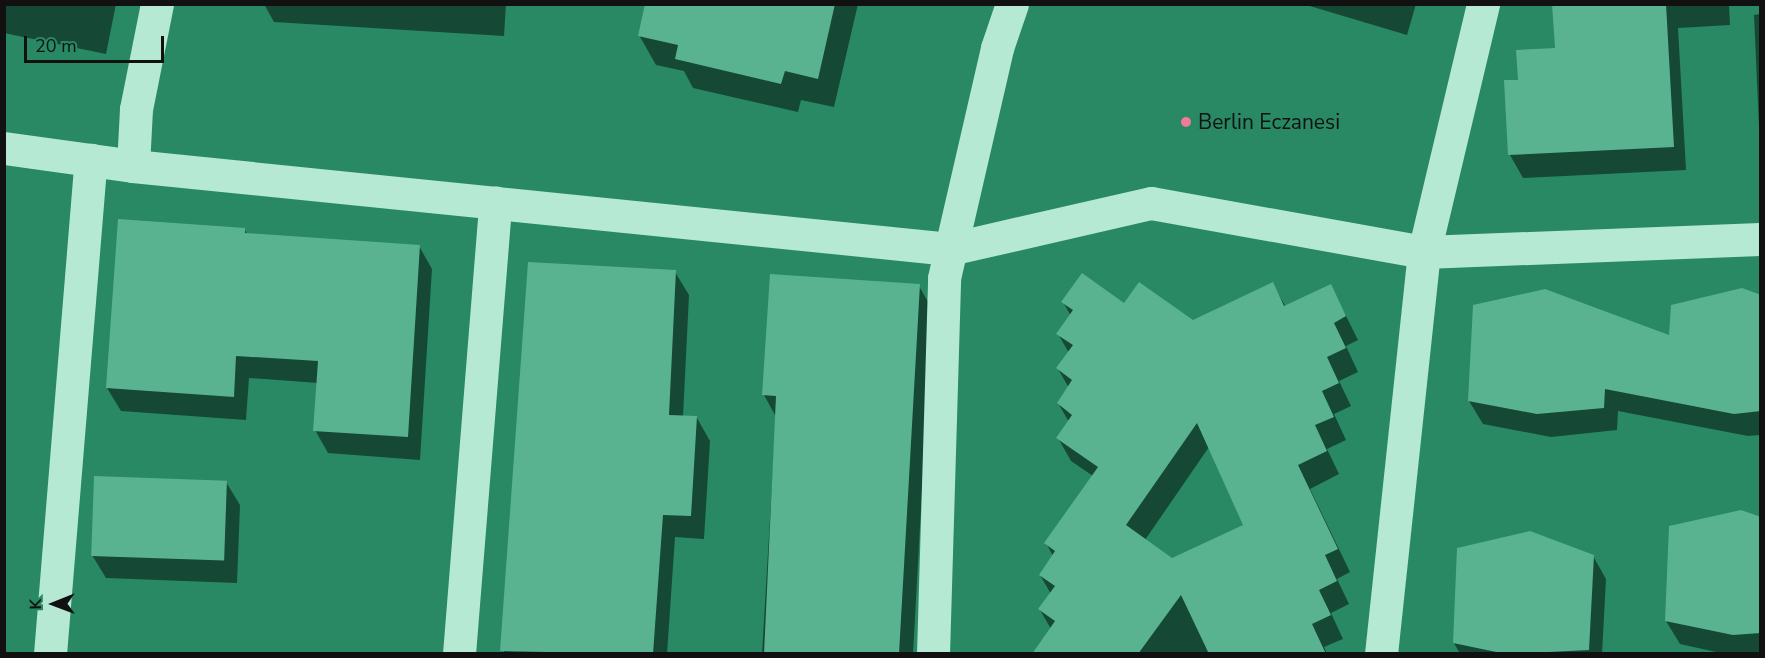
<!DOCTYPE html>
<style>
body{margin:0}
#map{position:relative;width:1765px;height:658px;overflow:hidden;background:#288964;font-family:"Nunito Sans",sans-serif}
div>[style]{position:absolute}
.shadow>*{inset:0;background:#0007}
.building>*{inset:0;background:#59b390;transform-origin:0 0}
.minor>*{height:33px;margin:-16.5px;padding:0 16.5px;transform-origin:16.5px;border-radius:16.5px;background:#b5e9d4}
.dots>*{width:16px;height:16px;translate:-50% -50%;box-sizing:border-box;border:3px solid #288964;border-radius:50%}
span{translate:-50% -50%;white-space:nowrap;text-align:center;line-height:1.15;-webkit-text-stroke:6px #288964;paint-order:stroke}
.poi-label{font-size:21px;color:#111}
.left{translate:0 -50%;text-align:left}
.frame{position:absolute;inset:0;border:6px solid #111;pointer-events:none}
.north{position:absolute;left:24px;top:574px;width:60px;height:60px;-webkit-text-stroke:4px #288964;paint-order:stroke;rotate:269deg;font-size:16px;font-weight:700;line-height:24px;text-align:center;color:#111}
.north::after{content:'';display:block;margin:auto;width:21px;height:27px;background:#111;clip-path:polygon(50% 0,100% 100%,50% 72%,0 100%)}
.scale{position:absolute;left:24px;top:36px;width:140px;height:27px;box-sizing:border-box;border:3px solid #111;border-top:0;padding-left:8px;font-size:18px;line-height:21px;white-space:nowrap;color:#111;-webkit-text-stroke:4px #288964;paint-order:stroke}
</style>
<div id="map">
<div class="shadow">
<i style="clip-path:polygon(4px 4px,116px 4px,106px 54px,4px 33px)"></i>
<i style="clip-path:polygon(264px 4px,506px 4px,504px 36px,274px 22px)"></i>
<i style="clip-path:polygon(647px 4px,858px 4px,834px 107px,801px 100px,798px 112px,693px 88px,684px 71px,656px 65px,639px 35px)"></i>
<i style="clip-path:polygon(1303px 4px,1416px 4px,1407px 35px)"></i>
<i style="clip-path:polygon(1553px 4px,1729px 4px,1730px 25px,1678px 28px,1686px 170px,1523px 178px,1510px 155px,1519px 81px,1556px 50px)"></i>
<i style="clip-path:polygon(1760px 14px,1760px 149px,1754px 15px)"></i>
<i style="clip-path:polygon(244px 229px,248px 235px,419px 246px,432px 269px,420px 460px,328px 453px,315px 430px,318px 383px,249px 378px,246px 420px,121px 411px,107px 388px)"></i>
<i style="clip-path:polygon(675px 272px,689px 295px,683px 417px,697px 418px,710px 441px,704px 539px,675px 537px,667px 654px,503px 654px)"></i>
<i style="clip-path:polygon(evenodd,1272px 284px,1286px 307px,1331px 286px,1358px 340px,1346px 346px,1358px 372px,1339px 381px,1351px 406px,1334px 414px,1346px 440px,1327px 449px,1339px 474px,1310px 489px,1350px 572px,1337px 579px,1349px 604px,1331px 613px,1343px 639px,1324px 647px,1327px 654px,1046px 654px,1051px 629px,1040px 610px,1051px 594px,1040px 575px,1053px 556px,1046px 543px,1093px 476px,1071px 461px,1058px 438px,1069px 422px,1058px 403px,1069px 388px,1058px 369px,1069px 353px,1058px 334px,1071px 316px,1063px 302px,1124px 305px,1193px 321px,1272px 284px,1209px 447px,1245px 526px,1172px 560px,1145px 540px,1209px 447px)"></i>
<i style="clip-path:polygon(919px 286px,932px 309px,913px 654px,762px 654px,776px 417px,764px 395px)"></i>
<i style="clip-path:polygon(1760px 297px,1760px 435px,1748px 436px,1618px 411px,1617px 430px,1551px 437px,1483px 424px,1469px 401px,1671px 337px)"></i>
<i style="clip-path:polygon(226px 482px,240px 505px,237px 583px,106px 578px,92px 555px)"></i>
<i style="clip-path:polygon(1760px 519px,1760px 654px,1725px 654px,1680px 644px,1666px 621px)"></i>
<i style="clip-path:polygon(1593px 556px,1606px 579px,1602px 654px,1460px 654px,1454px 643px)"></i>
</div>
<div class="building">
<i style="clip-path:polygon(645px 4px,835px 4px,818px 79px,785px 71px,781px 84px,675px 59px,678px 45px,638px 36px)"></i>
<i style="clip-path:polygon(1552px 4px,1666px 4px,1674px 147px,1508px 155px,1504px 80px,1518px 80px,1516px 50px,1555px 48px)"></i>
<i style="clip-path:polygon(118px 219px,245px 228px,245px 233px,420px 245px,408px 437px,313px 431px,318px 361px,236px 356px,234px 397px,106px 388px)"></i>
<i style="clip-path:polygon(528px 262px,676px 270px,669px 415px,697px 416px,691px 516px,663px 515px,653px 654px,500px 651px)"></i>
<i style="clip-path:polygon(evenodd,1082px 273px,1124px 303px,1139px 282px,1193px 320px,1273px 282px,1284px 306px,1331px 284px,1346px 316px,1334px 323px,1346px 348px,1327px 357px,1339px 383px,1322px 391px,1334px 417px,1315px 425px,1327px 451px,1298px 465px,1338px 549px,1325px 555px,1337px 581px,1319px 590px,1331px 615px,1312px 624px,1326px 654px,1209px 654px,1181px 595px,1138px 654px,1032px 654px,1055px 621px,1038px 609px,1055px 586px,1039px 575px,1055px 551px,1044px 543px,1098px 467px,1056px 438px,1072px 415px,1057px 403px,1072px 380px,1056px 368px,1073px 345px,1056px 334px,1073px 310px,1061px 302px,1082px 273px,1197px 423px,1243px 525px,1172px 558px,1126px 525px,1197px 423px)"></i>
<i style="clip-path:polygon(770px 274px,920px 284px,899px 654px,764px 654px,776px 396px,762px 395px)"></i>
<i style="clip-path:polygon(1742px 288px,1761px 295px,1761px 411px,1734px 414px,1605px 389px,1604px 408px,1537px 414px,1468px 401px,1473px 305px,1545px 289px,1669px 335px,1671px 305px)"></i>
<i style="left:94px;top:476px;width:133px;height:80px;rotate:2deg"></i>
<i style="clip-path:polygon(1741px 510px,1761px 517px,1761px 633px,1733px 635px,1665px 621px,1669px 526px)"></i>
<i style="clip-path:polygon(1530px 531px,1594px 555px,1589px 650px,1506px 654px,1453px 643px,1457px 548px)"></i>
</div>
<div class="minor">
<i style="left:4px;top:148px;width:130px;rotate:7.9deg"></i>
<i style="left:133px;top:166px;width:821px;rotate:5.8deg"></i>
<i style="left:950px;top:249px;width:206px;rotate:-12.9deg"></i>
<i style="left:1151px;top:203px;width:277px;rotate:10.2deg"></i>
<i style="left:1424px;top:252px;width:336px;rotate:-2.2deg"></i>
<i style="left:133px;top:166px;width:57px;rotate:-87deg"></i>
<i style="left:136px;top:109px;width:107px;rotate:-78.7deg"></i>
<i style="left:50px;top:654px;width:496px;rotate:-85.3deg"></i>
<i style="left:459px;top:654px;width:453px;rotate:-85.4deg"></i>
<i style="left:933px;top:654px;width:376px;rotate:-88.3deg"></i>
<i style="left:944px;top:278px;width:236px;rotate:-77deg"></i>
<i style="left:997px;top:48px;width:46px;rotate:-71.2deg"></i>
<i style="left:1381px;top:654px;width:404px;rotate:-83.9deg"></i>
<i style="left:1424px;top:252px;width:255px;rotate:-76.6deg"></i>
</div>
<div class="dots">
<i style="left:1186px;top:122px;background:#f17b97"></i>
</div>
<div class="poi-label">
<span class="left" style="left:1198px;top:122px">Berlin Eczanesi</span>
</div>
<div class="frame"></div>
<div class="north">K</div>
<div class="scale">20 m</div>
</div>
